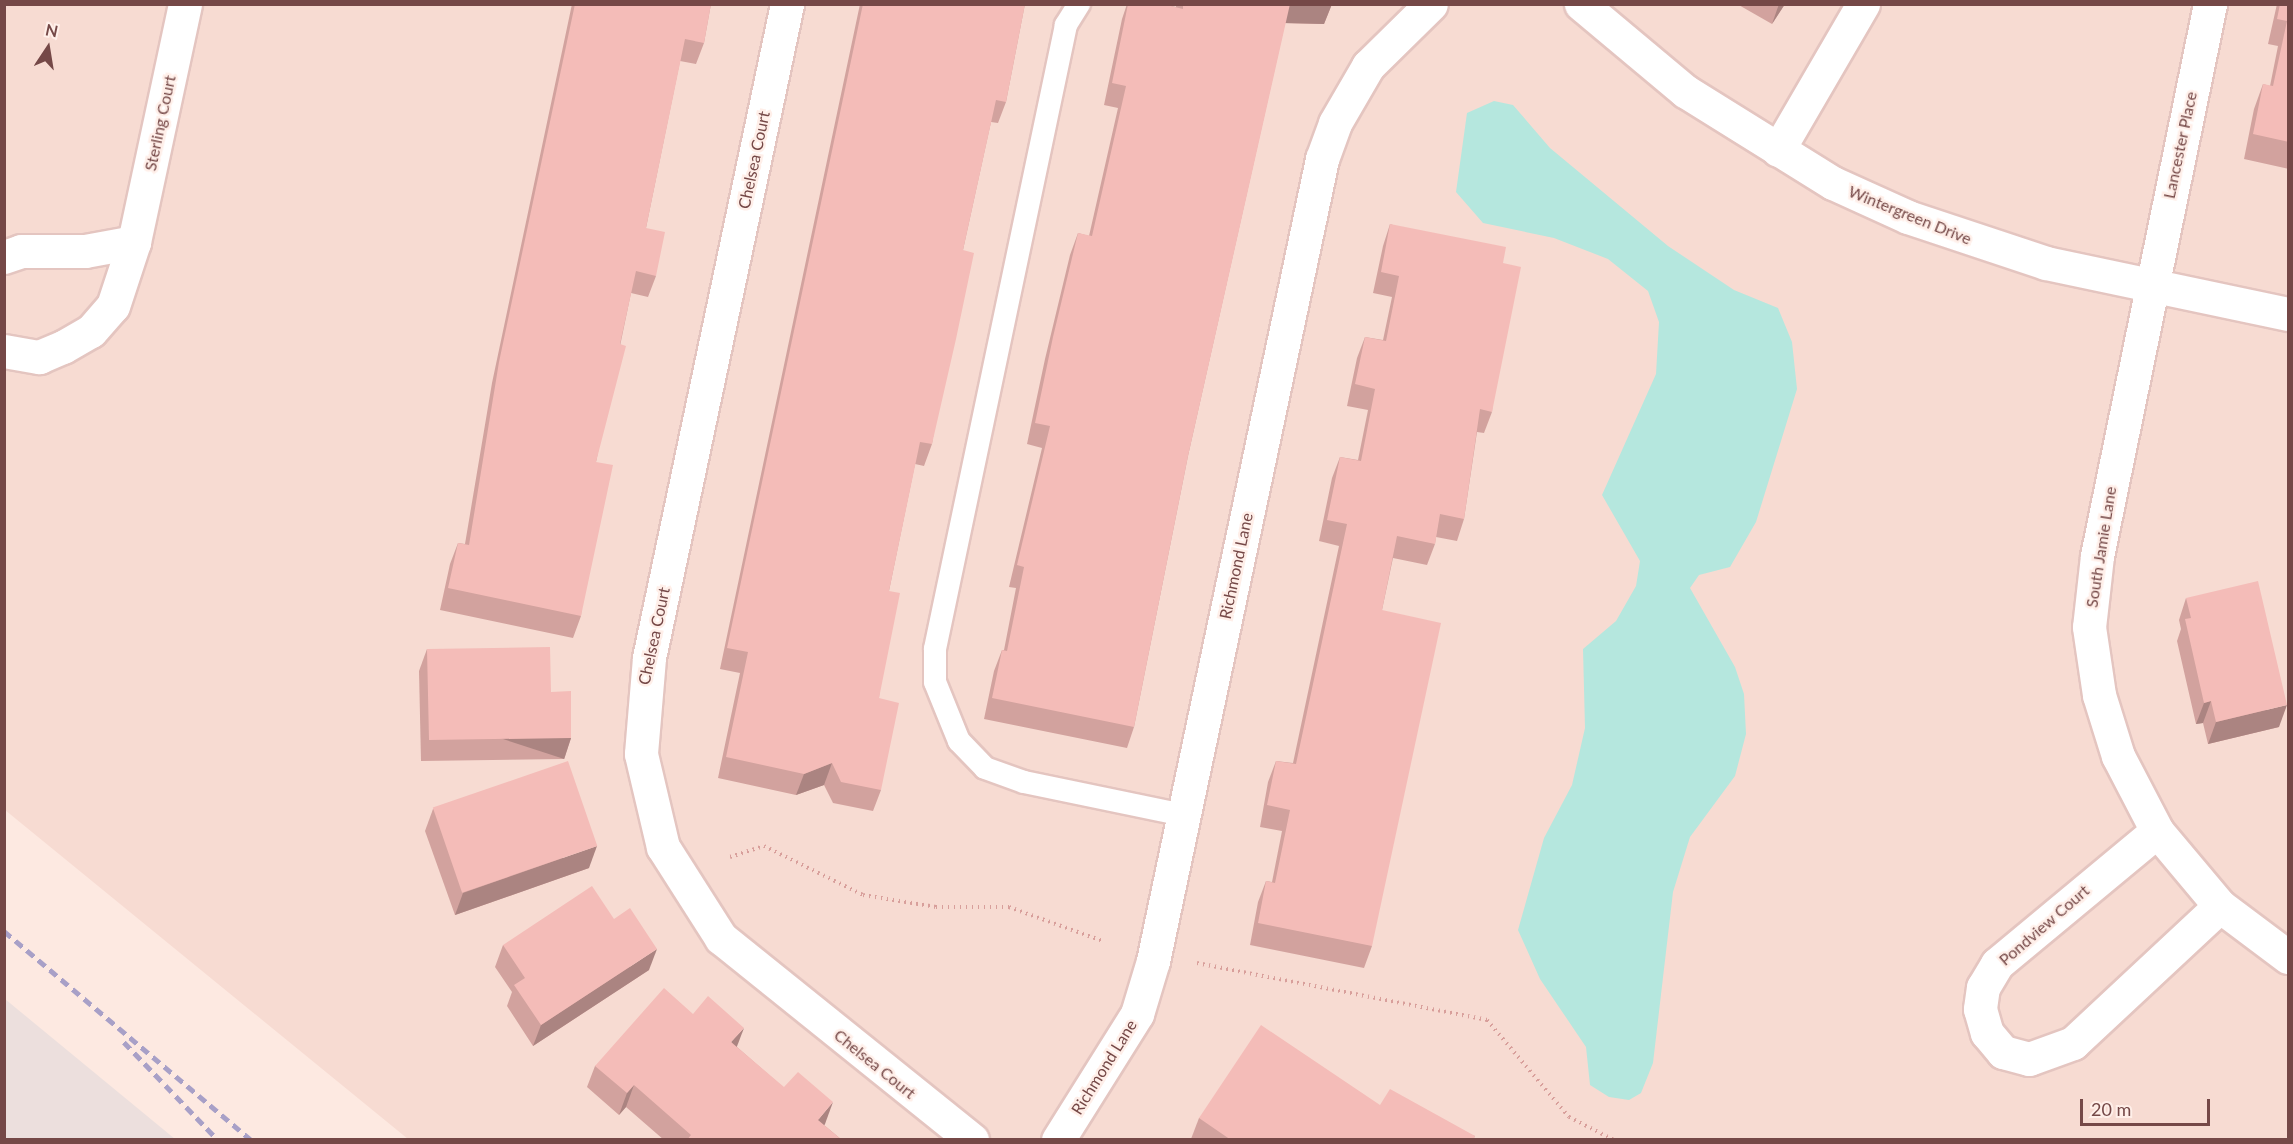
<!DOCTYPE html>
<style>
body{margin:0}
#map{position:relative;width:2293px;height:1144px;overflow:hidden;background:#fde9e1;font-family:Lato,sans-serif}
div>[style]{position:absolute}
.residential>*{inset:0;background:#f7dbd2}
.industrial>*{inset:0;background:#ecdfdd}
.water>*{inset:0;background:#b5e7de}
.path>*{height:4px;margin-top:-2px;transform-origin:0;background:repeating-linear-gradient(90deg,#d89f9b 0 1.5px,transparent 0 6px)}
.roads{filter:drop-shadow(2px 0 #e4c5c0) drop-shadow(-2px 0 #e4c5c0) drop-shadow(0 2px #e4c5c0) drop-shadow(0 -2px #e4c5c0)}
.service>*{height:22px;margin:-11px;padding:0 11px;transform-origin:11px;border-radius:11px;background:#fff}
.minor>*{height:33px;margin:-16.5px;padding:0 16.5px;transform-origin:16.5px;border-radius:16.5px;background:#fff}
.rail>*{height:4.5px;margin-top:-2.25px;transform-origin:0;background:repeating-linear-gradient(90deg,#a8a0c7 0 9px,transparent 0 15px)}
.wall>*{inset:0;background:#d2a29e}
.shaded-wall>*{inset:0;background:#ab8481;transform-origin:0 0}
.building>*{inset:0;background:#f4bcb8;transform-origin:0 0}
span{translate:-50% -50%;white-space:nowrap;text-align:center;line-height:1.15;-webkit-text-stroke:5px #ffefe9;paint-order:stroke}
.street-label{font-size:16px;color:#754847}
.frame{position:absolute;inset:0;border:6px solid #754847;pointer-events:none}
.north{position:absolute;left:18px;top:18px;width:60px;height:60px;-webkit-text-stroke:4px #ffefe9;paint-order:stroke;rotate:12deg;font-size:16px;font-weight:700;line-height:24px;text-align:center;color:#754847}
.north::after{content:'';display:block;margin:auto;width:21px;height:27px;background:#754847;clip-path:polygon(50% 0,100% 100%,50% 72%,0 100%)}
.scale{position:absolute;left:2080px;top:1099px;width:130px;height:27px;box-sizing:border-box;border:3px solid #754847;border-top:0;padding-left:8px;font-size:18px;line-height:21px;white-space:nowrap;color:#754847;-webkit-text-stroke:4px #ffefe9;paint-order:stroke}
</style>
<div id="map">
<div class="residential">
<i style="clip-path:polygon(4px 5px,2288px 5px,2288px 1139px,408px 1139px,5px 810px)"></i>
</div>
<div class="industrial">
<i style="clip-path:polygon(4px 999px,5px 999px,175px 1139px,5px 1139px)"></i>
</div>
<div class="water">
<i style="clip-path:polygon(1494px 101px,1513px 105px,1550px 148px,1668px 246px,1734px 290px,1778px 308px,1792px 342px,1797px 389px,1756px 522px,1730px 567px,1699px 575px,1690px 588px,1735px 667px,1744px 694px,1746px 734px,1735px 776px,1690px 837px,1673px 892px,1653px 1063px,1641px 1093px,1629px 1100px,1609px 1097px,1590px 1085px,1586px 1047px,1540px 979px,1518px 930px,1544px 838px,1572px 785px,1585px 728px,1583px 649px,1616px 621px,1636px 586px,1640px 561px,1602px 495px,1656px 374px,1659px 322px,1648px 291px,1608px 259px,1554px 238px,1483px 223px,1456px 192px,1467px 113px)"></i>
</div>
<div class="path">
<i style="left:730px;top:857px;width:36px;rotate:-18deg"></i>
<i style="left:764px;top:846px;width:110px;rotate:26.3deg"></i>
<i style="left:863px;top:895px;width:74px;rotate:9.3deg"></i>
<i style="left:936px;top:907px;width:73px"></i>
<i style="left:1009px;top:907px;width:100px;rotate:19.9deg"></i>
<i style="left:1197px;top:963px;width:296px;rotate:11.1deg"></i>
<i style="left:1487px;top:1020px;width:127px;rotate:49.8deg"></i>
<i style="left:1569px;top:1117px;width:51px;rotate:27.1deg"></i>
</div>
<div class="roads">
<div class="service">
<i style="left:1079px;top:4px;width:25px;rotate:122deg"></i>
<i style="left:1066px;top:25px;width:638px;rotate:101.86deg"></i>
<i style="left:935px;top:649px;width:33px;rotate:90deg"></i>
<i style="left:935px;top:682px;width:64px;rotate:67.9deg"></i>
<i style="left:959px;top:741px;width:37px;rotate:46deg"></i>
<i style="left:985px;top:768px;width:41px;rotate:19.7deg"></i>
<i style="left:1024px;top:782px;width:163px;rotate:11.7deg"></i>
</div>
<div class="minor">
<i style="left:787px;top:4px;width:668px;rotate:101.92deg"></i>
<i style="left:649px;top:658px;width:96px;rotate:94.8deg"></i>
<i style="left:641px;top:754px;width:96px;rotate:76.7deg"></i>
<i style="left:663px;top:847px;width:108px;rotate:57.5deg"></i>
<i style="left:721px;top:938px;width:322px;rotate:38.8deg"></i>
<i style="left:1581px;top:4px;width:136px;rotate:39.9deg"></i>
<i style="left:1685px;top:91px;width:174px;rotate:31.9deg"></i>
<i style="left:1833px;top:183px;width:82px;rotate:24.4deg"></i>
<i style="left:1908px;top:217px;width:145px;rotate:18.4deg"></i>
<i style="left:2046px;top:263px;width:247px;rotate:11.9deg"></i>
<i style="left:2210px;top:4px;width:563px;rotate:101.57deg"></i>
<i style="left:2097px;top:556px;width:71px;rotate:96.4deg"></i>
<i style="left:2089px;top:627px;width:69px;rotate:81.6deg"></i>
<i style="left:2099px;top:695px;width:64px;rotate:72.7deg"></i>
<i style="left:2118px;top:756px;width:85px;rotate:62.5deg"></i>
<i style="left:2157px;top:831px;width:98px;rotate:50deg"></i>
<i style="left:2220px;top:906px;width:85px;rotate:36.9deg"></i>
<i style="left:1778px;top:150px;width:169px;rotate:-59.8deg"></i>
<i style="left:4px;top:257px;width:18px;rotate:-19deg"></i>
<i style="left:21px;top:251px;width:64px"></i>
<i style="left:85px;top:251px;width:50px;rotate:-10.4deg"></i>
<i style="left:4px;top:351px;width:36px;rotate:10deg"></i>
<i style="left:39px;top:357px;width:26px;rotate:-23deg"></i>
<i style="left:63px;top:347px;width:32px;rotate:-30deg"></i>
<i style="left:91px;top:331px;width:33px;rotate:-49deg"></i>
<i style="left:113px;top:306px;width:67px;rotate:-71.8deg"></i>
<i style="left:134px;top:242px;width:243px;rotate:-77.9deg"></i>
<i style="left:2157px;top:831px;width:208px;rotate:140.3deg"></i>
<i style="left:1997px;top:964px;width:27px;rotate:121deg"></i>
<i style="left:1983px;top:987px;width:22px;rotate:98deg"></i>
<i style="left:1980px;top:1009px;width:25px;rotate:74deg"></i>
<i style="left:1987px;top:1033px;width:25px;rotate:50deg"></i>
<i style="left:2003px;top:1052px;width:27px;rotate:15deg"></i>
<i style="left:2029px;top:1059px;width:47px;rotate:-20deg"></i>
<i style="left:2073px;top:1043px;width:201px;rotate:-43deg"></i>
<i style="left:1058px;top:1140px;width:149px;rotate:-57.9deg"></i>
<i style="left:1137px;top:1014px;width:55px;rotate:-73.2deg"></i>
<i style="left:1153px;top:961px;width:820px;rotate:-78.1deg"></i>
<i style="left:1322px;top:159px;width:38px;rotate:-70deg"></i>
<i style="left:1335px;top:123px;width:66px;rotate:-59.9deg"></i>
<i style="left:1368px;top:66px;width:88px;rotate:-44.5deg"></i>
</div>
</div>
<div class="rail">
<i style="left:4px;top:931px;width:324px;rotate:40.2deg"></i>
<i style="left:124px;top:1042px;width:136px;rotate:46.2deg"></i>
</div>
<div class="wall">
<i style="clip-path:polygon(572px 4px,711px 4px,704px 43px,696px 64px,680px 61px,646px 228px,656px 276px,648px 297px,631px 293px,596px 462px,581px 616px,573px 638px,440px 610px,450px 564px,458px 543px,465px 544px,492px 383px)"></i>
<i style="clip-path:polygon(860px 4px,1025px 4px,1006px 102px,998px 123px,991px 122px,963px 250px,932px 444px,924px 466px,915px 464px,889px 591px,879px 698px,881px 790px,873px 811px,833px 803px,824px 785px,796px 795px,718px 778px,740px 673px,720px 669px)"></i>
<i style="clip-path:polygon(1127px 4px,1163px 4px,1176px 7px,1176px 4px,1332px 4px,1324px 24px,1285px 23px,1188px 456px,1134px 727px,1127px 748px,984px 719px,994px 671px,1002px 650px,1004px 650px,1016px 588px,1009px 587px,1042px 448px,1027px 444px,1045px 359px,1070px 255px,1078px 233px,1089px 236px,1118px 108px,1104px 105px,1122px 19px)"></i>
<i style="clip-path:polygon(1737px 4px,1785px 4px,1772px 24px)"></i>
<i style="clip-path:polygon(2277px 4px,2289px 4px,2289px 169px,2244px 159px,2254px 109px,2263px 84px,2270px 86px,2278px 46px,2268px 44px)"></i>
<i style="clip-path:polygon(1390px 224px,1503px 263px,1492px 412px,1484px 433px,1477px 432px,1464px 519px,1457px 541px,1436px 537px,1435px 544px,1427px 565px,1393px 558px,1382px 610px,1372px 946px,1364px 968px,1250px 945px,1258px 902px,1266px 881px,1272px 882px,1282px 831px,1260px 827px,1268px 782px,1276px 761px,1293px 763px,1339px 546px,1319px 541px,1332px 478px,1340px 457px,1358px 460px,1368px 410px,1347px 406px,1357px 358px,1365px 337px,1383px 340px,1392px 297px,1373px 293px,1383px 246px)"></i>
<i style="clip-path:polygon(2186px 598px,2279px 727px,2208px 744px,2203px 723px,2196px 724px,2177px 641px,2181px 629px,2179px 620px)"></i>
<i style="clip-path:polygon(427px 649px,551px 692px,571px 738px,564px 759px,421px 761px,419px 671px)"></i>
<i style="clip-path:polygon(433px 809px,589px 868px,455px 915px,425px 831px)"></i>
<i style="clip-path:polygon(503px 945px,649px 970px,533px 1046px,507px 1006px,512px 992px,495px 967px)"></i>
<i style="clip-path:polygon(693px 1014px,737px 1047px,825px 1124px,824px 1125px,842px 1140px,664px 1140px,626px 1107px,619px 1115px,587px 1087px,595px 1066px)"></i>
<i style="clip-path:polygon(1380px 1105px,1475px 1136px,1473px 1140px,1191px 1139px,1199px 1118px)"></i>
</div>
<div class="shaded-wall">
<i style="clip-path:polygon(1289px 4px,1332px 4px,1324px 24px,1282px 23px)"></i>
<i style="clip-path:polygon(1779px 4px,1785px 4px,1772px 24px)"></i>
<i style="clip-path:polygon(2211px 701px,2203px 723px,2196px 724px,2204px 703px)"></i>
<i style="clip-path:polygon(2287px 705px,2279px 727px,2208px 744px,2216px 722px)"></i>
<i style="left:571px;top:738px;width:22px;height:142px;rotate:108deg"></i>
<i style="clip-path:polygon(832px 763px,824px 785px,796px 795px,804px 774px)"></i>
<i style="clip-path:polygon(597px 846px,589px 868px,455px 915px,463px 893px)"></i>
<i style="clip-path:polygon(657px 949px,649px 970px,533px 1046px,541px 1025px)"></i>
<i style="clip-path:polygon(744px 1028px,736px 1049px,731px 1042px)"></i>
<i style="clip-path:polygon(634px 1085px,626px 1107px,619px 1115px,627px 1093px)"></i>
<i style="clip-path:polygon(833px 1102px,825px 1124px,812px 1140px,818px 1120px)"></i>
</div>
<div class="building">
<i style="clip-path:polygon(575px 4px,711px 4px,704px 43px,685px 39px,646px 228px,665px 232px,656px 276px,636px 271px,620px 344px,626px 346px,596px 462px,613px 465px,581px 616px,448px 588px,458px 543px,469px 545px,499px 362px)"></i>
<i style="clip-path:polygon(863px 4px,1025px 4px,1006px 102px,996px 100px,963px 250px,974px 253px,956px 339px,932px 444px,920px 442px,889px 591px,900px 593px,879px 698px,899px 703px,881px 790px,841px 782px,832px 763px,804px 774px,726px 757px,748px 652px,727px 648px)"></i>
<i style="clip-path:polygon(1128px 4px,1163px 4px,1183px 9px,1183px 4px,1290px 4px,1188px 456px,1134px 727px,992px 698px,1002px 650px,1007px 651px,1024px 567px,1017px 565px,1050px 426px,1035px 423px,1053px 337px,1078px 233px,1092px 236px,1126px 86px,1112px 83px)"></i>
<i style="clip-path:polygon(2280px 4px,2289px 4px,2289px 142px,2253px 134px,2263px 84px,2273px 86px,2287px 21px,2277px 19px)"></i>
<i style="clip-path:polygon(1390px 224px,1506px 247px,1503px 263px,1521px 267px,1492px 412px,1480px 409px,1464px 519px,1440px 514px,1435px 544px,1397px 536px,1382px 610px,1441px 623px,1372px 946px,1258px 923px,1266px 881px,1275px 883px,1290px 810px,1267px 805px,1276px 761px,1296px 764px,1347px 524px,1327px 520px,1340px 457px,1361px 461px,1375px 389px,1355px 384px,1365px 337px,1386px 341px,1399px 276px,1381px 272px)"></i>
<i style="clip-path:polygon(2258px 581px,2287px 705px,2216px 722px,2211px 701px,2204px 703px,2185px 619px,2191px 618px,2186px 598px)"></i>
<i style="clip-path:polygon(550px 647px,551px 692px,571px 691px,571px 738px,429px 740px,427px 649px)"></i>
<i style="left:568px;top:761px;width:90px;height:143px;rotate:71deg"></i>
<i style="clip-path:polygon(592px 886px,614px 919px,630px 908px,657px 949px,541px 1025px,514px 985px,525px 978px,503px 945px)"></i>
<i style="clip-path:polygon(664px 988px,693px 1014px,708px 996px,744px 1028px,731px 1042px,784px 1087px,798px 1072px,833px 1102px,818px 1120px,842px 1140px,687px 1140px,691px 1135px,634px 1085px,627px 1093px,595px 1066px)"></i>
<i style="clip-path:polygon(1261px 1025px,1380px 1105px,1390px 1089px,1475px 1136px,1473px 1140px,1231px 1140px,1199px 1118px)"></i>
</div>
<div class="street-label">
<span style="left:160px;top:123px;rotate:-78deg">Sterling Court</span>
<span style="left:2180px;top:145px;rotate:-78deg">Lancester Place</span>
<span style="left:754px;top:160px;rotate:-78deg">Chelsea Court</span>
<span style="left:1910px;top:215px;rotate:22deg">Wintergreen Drive</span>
<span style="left:2101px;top:547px;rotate:-81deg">South Jamie Lane</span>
<span style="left:1236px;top:566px;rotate:-78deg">Richmond Lane</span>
<span style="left:654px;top:636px;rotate:-78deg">Chelsea Court</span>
<span style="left:2044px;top:925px;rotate:-41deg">Pondview Court</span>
<span style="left:875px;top:1064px;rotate:39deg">Chelsea Court</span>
<span style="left:1104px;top:1067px;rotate:-58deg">Richmond Lane</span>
</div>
<div class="frame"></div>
<div class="north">N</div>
<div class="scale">20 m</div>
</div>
